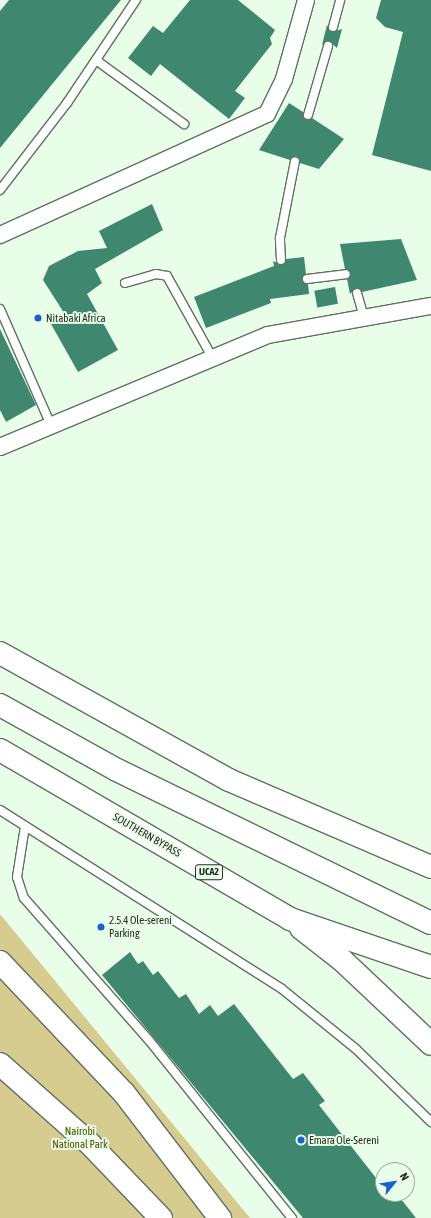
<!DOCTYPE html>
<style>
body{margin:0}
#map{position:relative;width:431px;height:1218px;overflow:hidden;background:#e9fee9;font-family:"Asap Condensed",sans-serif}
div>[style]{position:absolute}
.green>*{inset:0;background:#d7cc8f}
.building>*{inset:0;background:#3f886f;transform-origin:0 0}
.roads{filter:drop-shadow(1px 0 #5f7260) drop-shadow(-1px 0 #5f7260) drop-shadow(0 1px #5f7260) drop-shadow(0 -1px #5f7260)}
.lane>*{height:8px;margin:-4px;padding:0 4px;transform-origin:4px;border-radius:4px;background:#fff}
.street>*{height:16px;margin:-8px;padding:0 8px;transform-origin:8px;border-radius:8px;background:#fff}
.primary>*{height:22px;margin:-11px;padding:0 11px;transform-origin:11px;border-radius:11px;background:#fff}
.highway>*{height:22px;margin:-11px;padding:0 11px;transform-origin:11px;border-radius:11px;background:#fff}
.dots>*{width:11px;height:11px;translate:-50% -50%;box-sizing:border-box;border:2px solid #e9fee9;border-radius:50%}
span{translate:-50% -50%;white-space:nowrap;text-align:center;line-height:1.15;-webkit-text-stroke:4px #e9fee9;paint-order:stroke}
.shield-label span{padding:1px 3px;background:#e9fee9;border:1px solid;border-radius:3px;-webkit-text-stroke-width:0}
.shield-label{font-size:10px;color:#252d25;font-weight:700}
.poi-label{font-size:11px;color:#252d25}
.left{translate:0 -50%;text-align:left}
.street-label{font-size:11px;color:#252d25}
.park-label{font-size:11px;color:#5c5000}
.north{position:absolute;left:375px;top:1162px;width:40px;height:40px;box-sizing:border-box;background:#e9fee9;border:1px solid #9baa9b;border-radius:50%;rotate:60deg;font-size:11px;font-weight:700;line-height:16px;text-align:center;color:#252d25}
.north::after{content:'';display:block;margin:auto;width:14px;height:18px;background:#1961cb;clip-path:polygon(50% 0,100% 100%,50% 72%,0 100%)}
</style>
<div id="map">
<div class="green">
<i style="clip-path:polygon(0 914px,250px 1218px,0 1218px)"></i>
</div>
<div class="building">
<i style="clip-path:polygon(9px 0,121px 0,0 148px,0 11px)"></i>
<i style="clip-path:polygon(190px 0,238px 0,275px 30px,270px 38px,272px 44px,235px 91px,245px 98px,229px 119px,160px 64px,151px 76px,128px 58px,153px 26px,163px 33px)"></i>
<i style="clip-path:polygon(381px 0,431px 0,431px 171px,372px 155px,403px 32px,385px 27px,376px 18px)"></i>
<i style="clip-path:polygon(327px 25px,332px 32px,342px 29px,337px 48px,329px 41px,322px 45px)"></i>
<i style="clip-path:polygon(289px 103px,303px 112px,304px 119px,312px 118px,344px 139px,319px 169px,300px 163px,296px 156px,290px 160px,259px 150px)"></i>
<i style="clip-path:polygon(152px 204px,163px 230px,95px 269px,102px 283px,87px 294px,118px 350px,78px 372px,51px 324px,66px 316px,43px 280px,49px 266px,78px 251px,107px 248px,99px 231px)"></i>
<i style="clip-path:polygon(401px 239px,417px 280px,362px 292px,356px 288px,350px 294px,347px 279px,351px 273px,345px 269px,340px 244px)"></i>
<i style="clip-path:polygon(304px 257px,306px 274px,302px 280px,308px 284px,309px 294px,270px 299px,271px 303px,206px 328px,194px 297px,274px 266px,273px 261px,282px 265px,286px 259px)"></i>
<i style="left:335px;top:287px;width:17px;height:21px;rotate:80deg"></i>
<i style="clip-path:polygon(0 329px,36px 405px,6px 422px,0 410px)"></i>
<i style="clip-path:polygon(130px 952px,138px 964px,143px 961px,153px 975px,158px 971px,179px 998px,186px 994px,199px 1014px,210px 1005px,218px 1016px,234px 1004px,293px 1079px,303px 1073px,325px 1101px,319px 1105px,383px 1187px,383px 1194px,397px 1194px,416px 1218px,303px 1218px,102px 975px)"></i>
</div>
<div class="roads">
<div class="lane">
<i style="left:333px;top:27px;width:28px;rotate:-75deg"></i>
<i style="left:96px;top:60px;width:109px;rotate:36deg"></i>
<i style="left:308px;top:115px;width:72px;rotate:-73.8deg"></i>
<i style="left:0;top:190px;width:110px;rotate:-52.4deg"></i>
<i style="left:67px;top:103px;width:124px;rotate:-56.2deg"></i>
<i style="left:281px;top:260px;width:22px;rotate:-93deg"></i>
<i style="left:280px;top:238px;width:78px;rotate:-79deg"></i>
<i style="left:307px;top:279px;width:39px;rotate:-7deg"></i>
<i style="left:125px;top:283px;width:32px;rotate:-16deg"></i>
<i style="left:156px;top:274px;width:11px;rotate:10deg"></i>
<i style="left:167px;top:276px;width:93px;rotate:60.9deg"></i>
<i style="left:357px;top:293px;width:25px;rotate:74deg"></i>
<i style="left:0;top:309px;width:127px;rotate:66.3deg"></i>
<i style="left:0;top:810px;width:334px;rotate:32.4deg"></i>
<i style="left:282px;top:989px;width:95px;rotate:39deg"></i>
<i style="left:356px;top:1049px;width:105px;rotate:44.2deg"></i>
<i style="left:25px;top:826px;width:52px;rotate:98.9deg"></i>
<i style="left:17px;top:877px;width:22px;rotate:72deg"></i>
<i style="left:24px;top:898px;width:188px;rotate:48.7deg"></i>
<i style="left:148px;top:1039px;width:230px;rotate:51.2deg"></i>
</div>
<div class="street">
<i style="left:0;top:235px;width:293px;rotate:-24.4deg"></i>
<i style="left:267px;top:114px;width:39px;rotate:-64deg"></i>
<i style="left:284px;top:79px;width:82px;rotate:-74.4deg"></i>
<i style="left:0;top:447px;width:290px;rotate:-22.7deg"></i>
<i style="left:268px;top:335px;width:166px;rotate:-10.1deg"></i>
</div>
<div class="primary">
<i style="left:0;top:962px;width:180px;rotate:46.6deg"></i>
<i style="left:124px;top:1093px;width:158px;rotate:52.5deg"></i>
<i style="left:0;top:1064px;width:119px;rotate:41.6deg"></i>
<i style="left:89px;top:1143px;width:104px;rotate:46.2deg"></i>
</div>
<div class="highway">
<i style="left:0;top:653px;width:262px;rotate:29deg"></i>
<i style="left:229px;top:780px;width:220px;rotate:23.3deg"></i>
<i style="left:0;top:705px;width:134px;rotate:29.1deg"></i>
<i style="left:117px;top:770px;width:349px;rotate:26deg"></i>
<i style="left:0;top:750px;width:336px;rotate:30.2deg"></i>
<i style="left:290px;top:919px;width:149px;rotate:18.8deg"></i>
<i style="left:301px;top:928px;width:52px;rotate:38deg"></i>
<i style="left:342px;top:960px;width:122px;rotate:43.3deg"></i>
</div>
</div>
<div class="dots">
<i style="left:38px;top:318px;background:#1961cb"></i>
<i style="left:101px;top:927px;background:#1961cb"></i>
<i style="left:301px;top:1140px;background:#1961cb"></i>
</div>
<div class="shield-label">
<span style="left:209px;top:872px">UCA2</span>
</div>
<div class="poi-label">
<span class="left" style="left:46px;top:318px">Nitabaki Africa</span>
<span class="left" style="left:109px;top:927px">2.5.4 Ole-sereni<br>Parking</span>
<span class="left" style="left:309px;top:1140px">Emara Ole-Sereni</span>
</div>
<div class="street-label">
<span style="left:147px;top:835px;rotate:30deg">SOUTHERN BYPASS</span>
</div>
<div class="park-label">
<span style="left:80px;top:1138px">Nairobi<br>National Park</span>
</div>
<div class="north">N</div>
</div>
